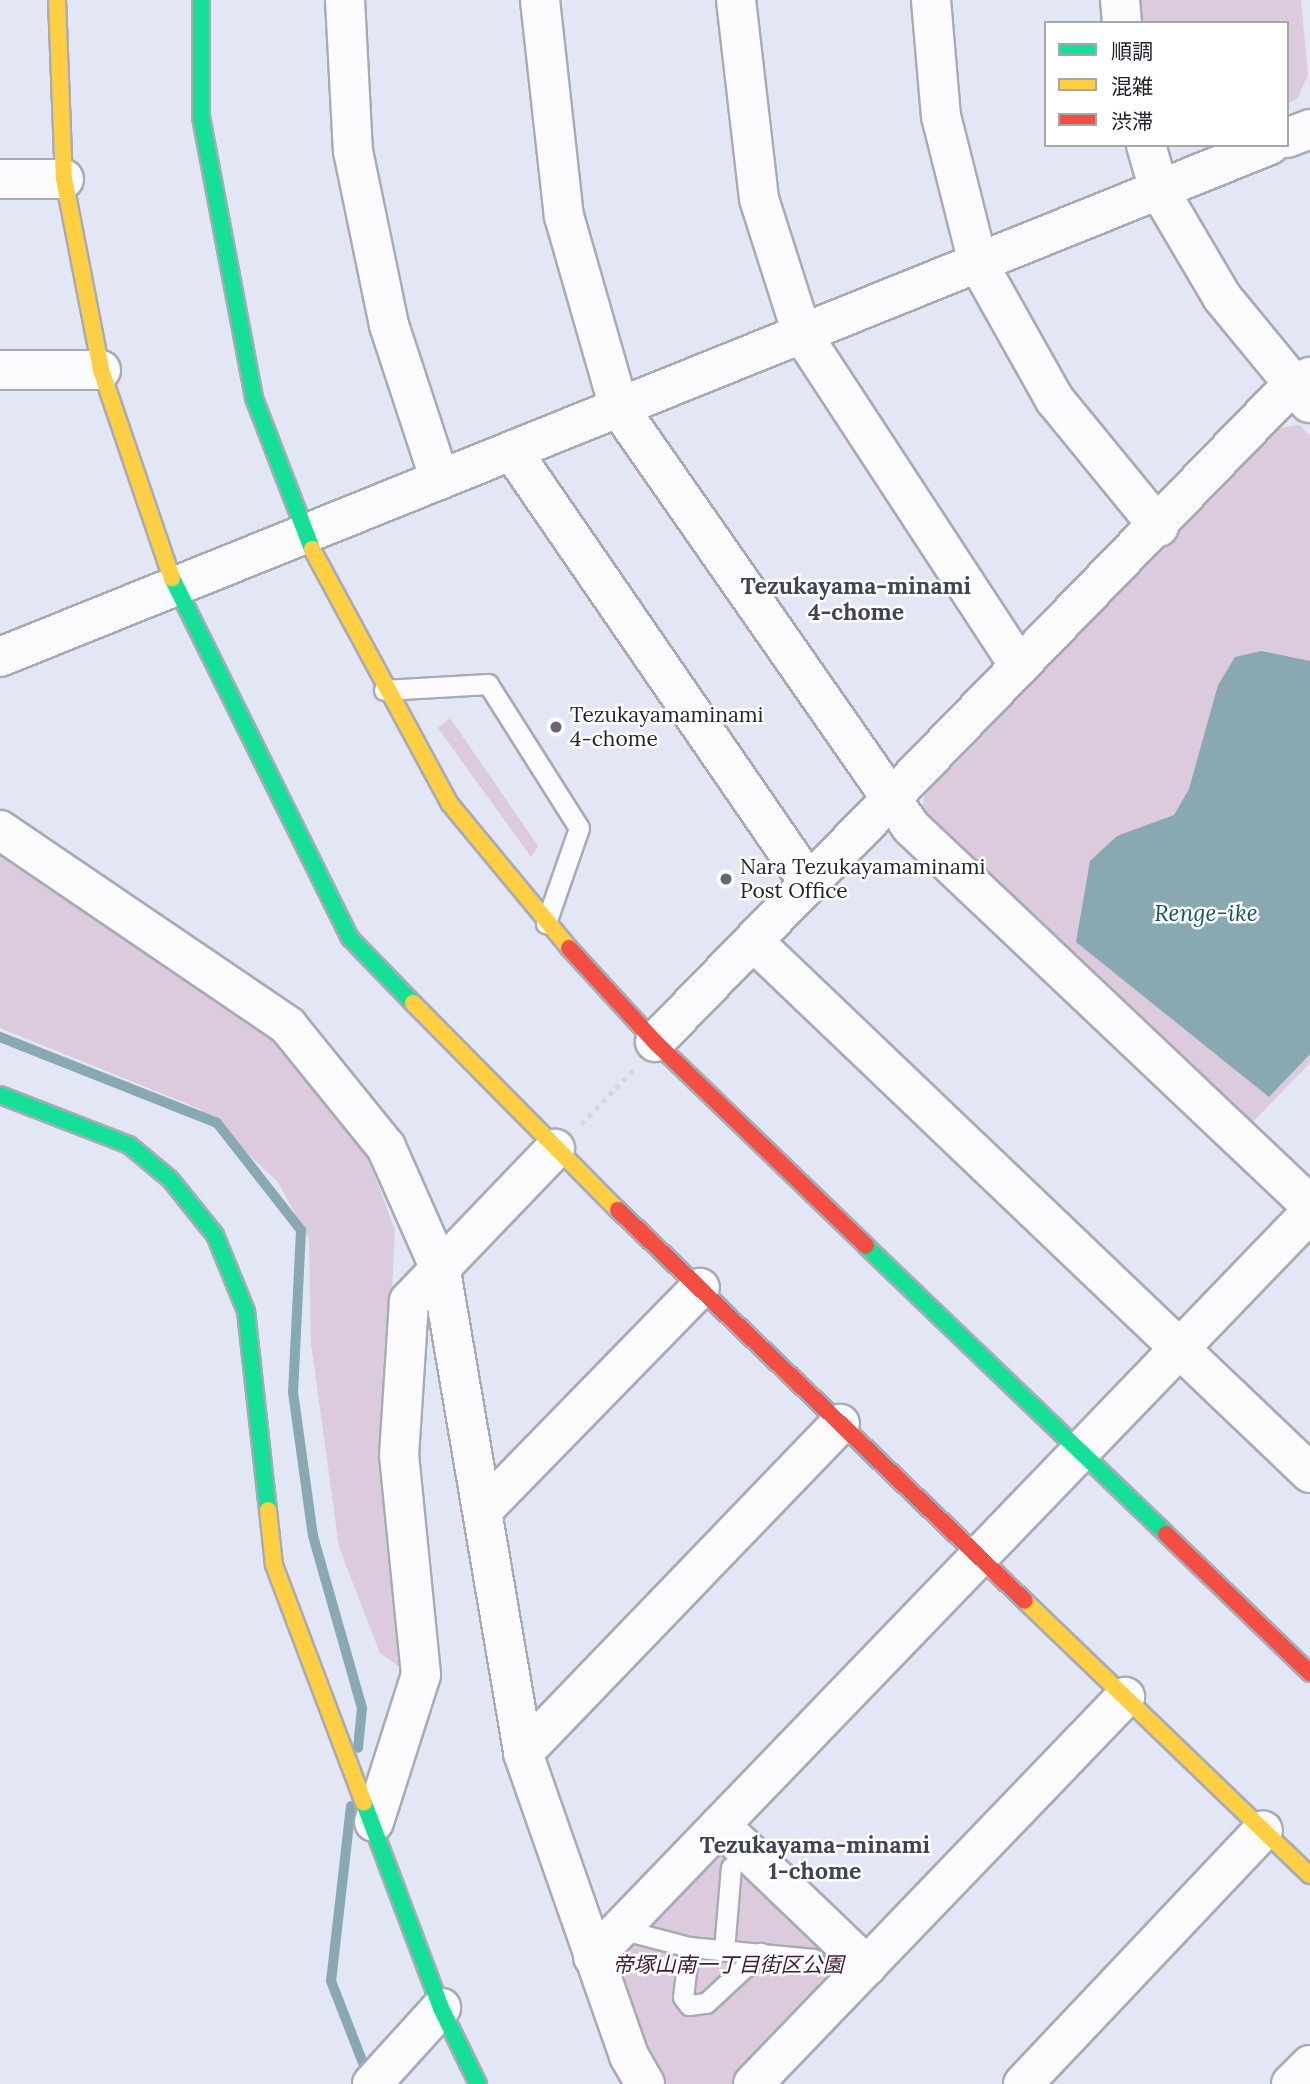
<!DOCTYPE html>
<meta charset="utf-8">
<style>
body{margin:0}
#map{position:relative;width:1310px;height:2084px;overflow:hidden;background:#e3e6f5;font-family:Lora,"Noto Sans JP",serif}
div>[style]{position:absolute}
.green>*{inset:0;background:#dccadd}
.water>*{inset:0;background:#88a8b2}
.stream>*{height:10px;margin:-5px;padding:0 5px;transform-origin:5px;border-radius:5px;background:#88a8b2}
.path>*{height:4.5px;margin-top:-2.25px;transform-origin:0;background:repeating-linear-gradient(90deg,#d7d8dc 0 5px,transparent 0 10px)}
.roads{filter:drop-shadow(2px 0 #a8abb6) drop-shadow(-2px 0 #a8abb6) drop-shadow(0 2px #a8abb6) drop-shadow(0 -2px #a8abb6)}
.lane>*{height:19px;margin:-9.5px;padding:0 9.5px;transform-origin:9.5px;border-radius:9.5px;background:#fbfbfe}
.street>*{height:38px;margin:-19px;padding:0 19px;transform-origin:19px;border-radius:19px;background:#fbfbfe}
.fast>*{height:16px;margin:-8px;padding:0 8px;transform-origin:8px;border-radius:8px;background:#16e098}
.slow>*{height:16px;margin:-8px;padding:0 8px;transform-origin:8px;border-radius:8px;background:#ffcf43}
.jam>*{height:16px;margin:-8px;padding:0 8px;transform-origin:8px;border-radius:8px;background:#f24e42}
.dots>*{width:19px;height:19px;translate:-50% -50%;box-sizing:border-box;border:4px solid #fff;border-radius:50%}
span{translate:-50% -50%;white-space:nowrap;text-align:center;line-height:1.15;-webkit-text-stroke:5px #fff;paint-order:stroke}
.poi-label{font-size:21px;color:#21242d}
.left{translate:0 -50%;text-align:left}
.park-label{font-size:21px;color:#441836;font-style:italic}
.neighbourhood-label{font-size:23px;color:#3e4358;font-weight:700}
.water-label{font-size:23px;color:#16575f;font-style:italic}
.legend{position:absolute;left:1044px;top:21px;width:245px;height:126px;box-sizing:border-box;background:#fff;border:2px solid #a6a7ab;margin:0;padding:9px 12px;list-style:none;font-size:21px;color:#21242d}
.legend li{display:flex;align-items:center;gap:14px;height:35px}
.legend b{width:35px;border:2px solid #a6a7ab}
</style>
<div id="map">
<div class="green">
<i style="clip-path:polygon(1138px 0,1301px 0,1308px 75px,1297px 99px,1287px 103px,1287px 23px,1141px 23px)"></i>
<i style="clip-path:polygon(1300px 425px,1310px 436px,1310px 1063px,1248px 1127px,922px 816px,925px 789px,1269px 430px)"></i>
<i style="clip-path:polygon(450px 718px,538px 846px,531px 857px,438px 728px)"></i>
<i style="clip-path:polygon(0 849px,262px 1028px,313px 1079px,365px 1150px,395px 1230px,384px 1449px,404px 1670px,380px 1653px,339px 1547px,311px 1343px,309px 1239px,278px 1182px,200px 1109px,0 1028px)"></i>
<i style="clip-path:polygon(725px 1845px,848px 1962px,732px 2084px,665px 2084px,636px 2034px,617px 1979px,620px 1955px)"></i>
</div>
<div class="water">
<i style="clip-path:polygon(1261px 651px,1310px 661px,1310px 1054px,1269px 1097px,1076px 942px,1090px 861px,1117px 836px,1174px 815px,1189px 789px,1218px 685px,1235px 657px)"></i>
</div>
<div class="stream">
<i style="left:0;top:1037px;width:233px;rotate:21.6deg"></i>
<i style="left:217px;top:1123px;width:136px;rotate:51.9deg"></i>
<i style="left:301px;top:1230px;width:162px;rotate:92.8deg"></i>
<i style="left:293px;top:1392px;width:145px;rotate:82.1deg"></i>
<i style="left:313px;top:1536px;width:179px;rotate:74.1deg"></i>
<i style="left:362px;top:1708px;width:40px;rotate:95.7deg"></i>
<i style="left:351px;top:1806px;width:176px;rotate:96.5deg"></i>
<i style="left:331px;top:1981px;width:102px;rotate:68.7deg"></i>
</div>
<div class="path">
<i style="left:581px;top:1124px;width:75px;rotate:-46.1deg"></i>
</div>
<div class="roads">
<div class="lane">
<i style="left:384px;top:690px;width:104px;rotate:-3.3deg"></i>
<i style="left:488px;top:684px;width:170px;rotate:57.7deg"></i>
<i style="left:579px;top:828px;width:101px;rotate:109.2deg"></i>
<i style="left:620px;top:1929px;width:71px;rotate:14.6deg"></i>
<i style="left:689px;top:1947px;width:125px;rotate:5.5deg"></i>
<i style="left:689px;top:1947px;width:50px;rotate:96.8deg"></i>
<i style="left:683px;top:1997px;width:10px;rotate:53deg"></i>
<i style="left:689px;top:2005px;width:17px;rotate:-7deg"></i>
<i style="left:706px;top:2003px;width:74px;rotate:-42.8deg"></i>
<i style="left:724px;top:1950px;width:83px;rotate:-85.2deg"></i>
</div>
<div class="street">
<i style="left:345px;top:0;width:151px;rotate:87deg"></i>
<i style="left:353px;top:151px;width:178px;rotate:78.3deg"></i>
<i style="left:389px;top:325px;width:163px;rotate:71.8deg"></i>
<i style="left:540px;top:0;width:217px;rotate:83.7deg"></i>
<i style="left:564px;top:216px;width:200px;rotate:74deg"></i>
<i style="left:619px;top:408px;width:511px;rotate:55.13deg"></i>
<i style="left:911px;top:827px;width:550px;rotate:43.45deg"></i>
<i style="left:736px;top:0;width:200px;rotate:83.4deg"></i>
<i style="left:759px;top:199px;width:142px;rotate:72.3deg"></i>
<i style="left:802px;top:334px;width:397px;rotate:56.8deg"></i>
<i style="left:931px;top:0;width:116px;rotate:85.1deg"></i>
<i style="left:941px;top:116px;width:152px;rotate:75.9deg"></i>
<i style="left:978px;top:263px;width:157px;rotate:60.7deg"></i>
<i style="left:1055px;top:400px;width:164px;rotate:50.7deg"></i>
<i style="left:1120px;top:0;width:23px;rotate:85deg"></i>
<i style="left:1287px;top:138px;width:25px;rotate:-21deg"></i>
<i style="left:1146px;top:145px;width:47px;rotate:73.9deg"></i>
<i style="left:1159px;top:190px;width:124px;rotate:59.5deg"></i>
<i style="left:1222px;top:297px;width:137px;rotate:50.6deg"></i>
<i style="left:0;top:179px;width:64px"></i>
<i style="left:0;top:370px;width:101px"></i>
<i style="left:512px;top:451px;width:524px;rotate:55.49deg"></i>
<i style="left:0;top:657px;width:1369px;rotate:-21.96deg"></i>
<i style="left:0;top:830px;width:348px;rotate:34.2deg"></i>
<i style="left:288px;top:1026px;width:156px;rotate:51deg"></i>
<i style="left:386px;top:1147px;width:136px;rotate:66.1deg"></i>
<i style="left:441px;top:1271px;width:489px;rotate:80.3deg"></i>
<i style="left:523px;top:1753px;width:321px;rotate:70.7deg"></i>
<i style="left:629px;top:2056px;width:32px;rotate:60deg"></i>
<i style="left:754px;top:942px;width:769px;rotate:43.68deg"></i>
<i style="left:655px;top:1042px;width:915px;rotate:-45.89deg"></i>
<i style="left:1292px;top:385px;width:20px;rotate:-24deg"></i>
<i style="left:484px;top:1509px;width:309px;rotate:-45.7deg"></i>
<i style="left:523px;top:1753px;width:457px;rotate:-46.1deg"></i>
<i style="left:374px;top:1822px;width:154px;rotate:-72.3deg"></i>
<i style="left:421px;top:1675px;width:220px;rotate:-95.7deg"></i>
<i style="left:399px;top:1456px;width:155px;rotate:-86.3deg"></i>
<i style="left:409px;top:1301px;width:211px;rotate:-46.2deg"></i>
<i style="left:720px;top:1825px;width:204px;rotate:43.8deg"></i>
<i style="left:593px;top:1957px;width:1033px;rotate:-46.06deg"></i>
<i style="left:372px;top:2084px;width:103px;rotate:-47.8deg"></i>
<i style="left:753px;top:2084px;width:537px;rotate:-46.13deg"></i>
<i style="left:1023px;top:2084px;width:349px;rotate:-46.6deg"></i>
<i style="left:1291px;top:2084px;width:27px;rotate:-45deg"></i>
</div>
<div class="fast">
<i style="left:201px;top:0;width:117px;rotate:90deg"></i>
<i style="left:201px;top:117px;width:286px;rotate:79.3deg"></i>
<i style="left:254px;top:398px;width:162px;rotate:69deg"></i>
<i style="left:172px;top:578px;width:402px;rotate:63.7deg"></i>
<i style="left:350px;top:938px;width:91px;rotate:45.9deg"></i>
<i style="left:0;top:1095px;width:138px;rotate:21.2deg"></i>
<i style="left:129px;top:1145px;width:53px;rotate:39.7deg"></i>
<i style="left:170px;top:1179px;width:72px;rotate:51.2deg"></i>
<i style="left:215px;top:1235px;width:82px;rotate:67.8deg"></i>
<i style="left:246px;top:1311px;width:200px;rotate:83.7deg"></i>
<i style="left:866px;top:1246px;width:416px;rotate:43.8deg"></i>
<i style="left:364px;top:1803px;width:219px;rotate:69.4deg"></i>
<i style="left:441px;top:2008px;width:85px;rotate:64deg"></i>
</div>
<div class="slow">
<i style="left:57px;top:0;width:179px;rotate:87.8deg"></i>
<i style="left:64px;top:179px;width:195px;rotate:79deg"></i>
<i style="left:101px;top:370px;width:220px;rotate:71.2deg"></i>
<i style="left:312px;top:549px;width:290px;rotate:61.6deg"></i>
<i style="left:450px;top:804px;width:187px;rotate:50.4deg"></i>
<i style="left:413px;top:1003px;width:291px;rotate:45.3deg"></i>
<i style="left:268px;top:1510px;width:55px;rotate:83.8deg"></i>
<i style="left:274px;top:1565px;width:254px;rotate:69.3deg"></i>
<i style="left:1025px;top:1601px;width:395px;rotate:43.9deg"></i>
</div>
<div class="jam">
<i style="left:569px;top:948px;width:127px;rotate:47.5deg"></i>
<i style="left:655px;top:1042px;width:293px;rotate:44deg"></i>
<i style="left:618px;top:1210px;width:564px;rotate:43.85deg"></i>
<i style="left:1166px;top:1534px;width:200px;rotate:44deg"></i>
</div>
</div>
<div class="dots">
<i style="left:556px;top:727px;background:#656873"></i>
<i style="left:726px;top:879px;background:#656873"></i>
</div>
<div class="poi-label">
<span class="left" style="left:570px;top:727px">Tezukayamaminami<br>4-chome</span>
<span class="left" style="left:740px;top:879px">Nara Tezukayamaminami<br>Post Office</span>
</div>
<div class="park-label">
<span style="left:728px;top:1965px">帝塚山南一丁目街区公園</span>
</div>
<div class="neighbourhood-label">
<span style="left:856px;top:599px">Tezukayama-minami<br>4-chome</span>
<span style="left:815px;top:1858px">Tezukayama-minami<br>1-chome</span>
</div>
<div class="water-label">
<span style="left:1206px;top:913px">Renge-ike</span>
</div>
<ul class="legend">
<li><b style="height:9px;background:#16e098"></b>順調</li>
<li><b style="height:9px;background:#ffcf43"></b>混雑</li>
<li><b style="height:9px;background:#f24e42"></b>渋滞</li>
</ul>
</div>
